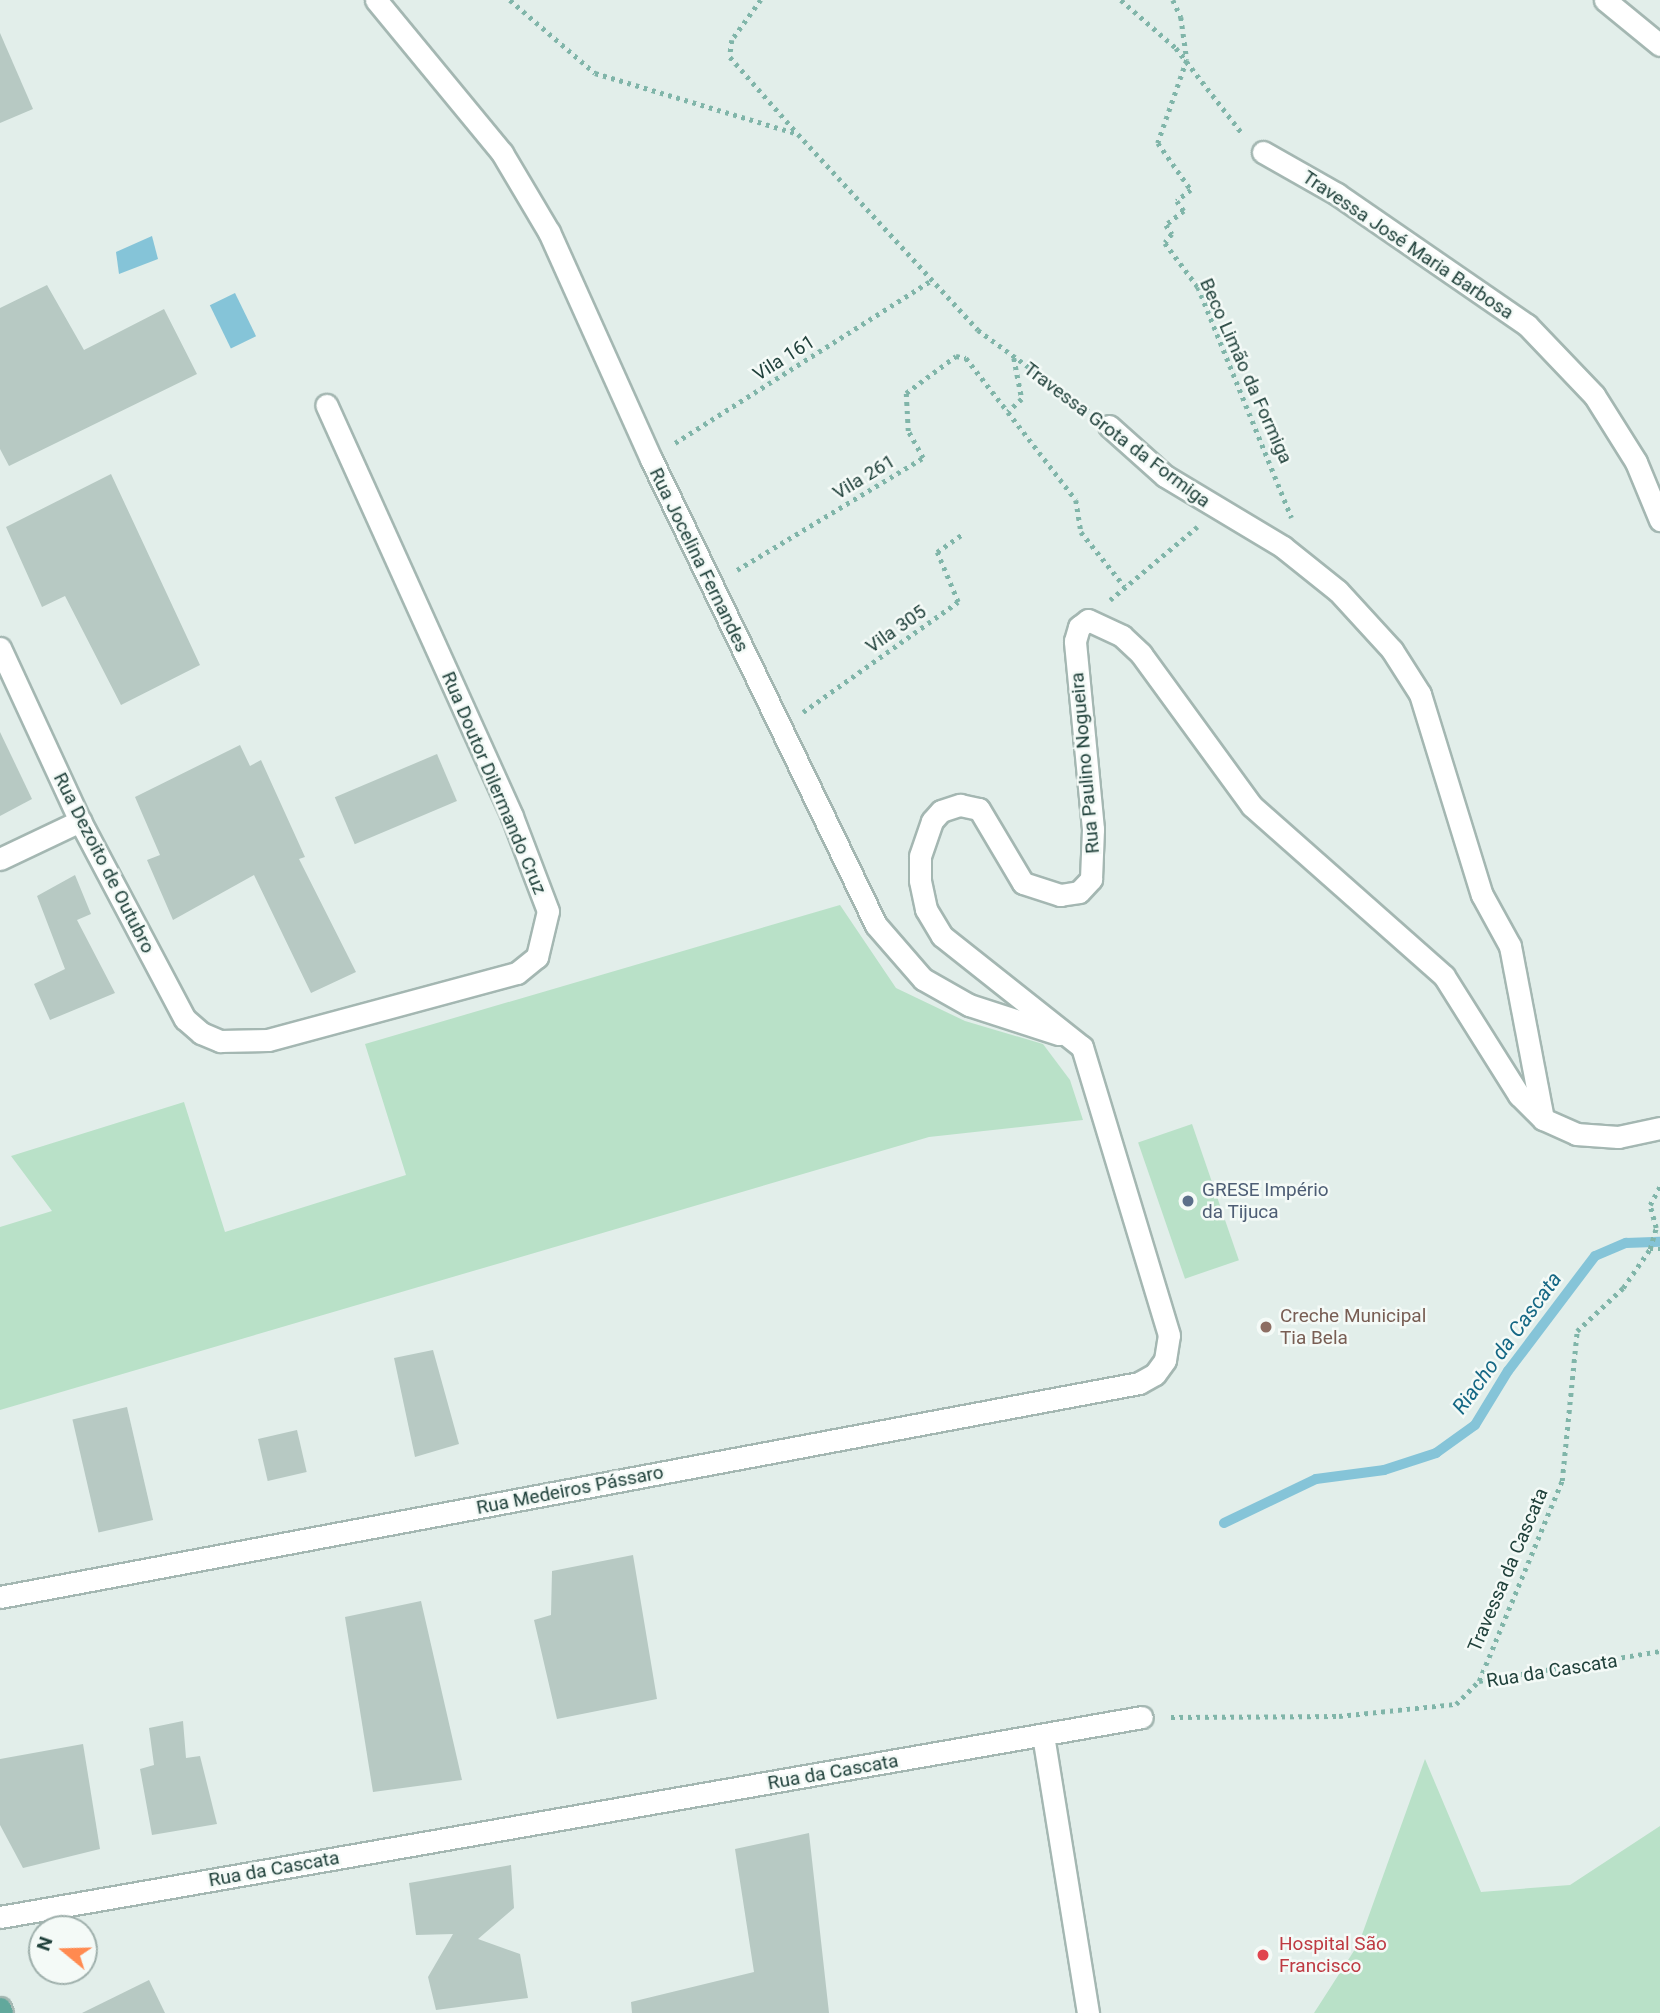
<!DOCTYPE html>
<meta charset="utf-8">
<style>
body{margin:0}
#map{position:relative;width:1660px;height:2013px;overflow:hidden;background:#e2eeea;font-family:Roboto,sans-serif}
div>[style]{position:absolute}
.green>*{inset:0;background:#b9e1c8;transform-origin:0 0}
.water>*{inset:0;background:#85c4d8;transform-origin:0 0}
.stream>*{height:10px;margin:-5px;padding:0 5px;transform-origin:5px;border-radius:5px;background:#85c4d8}
.building>*{inset:0;background:#b7c9c3;transform-origin:0 0}
.path>*{height:4.5px;margin-top:-2.25px;transform-origin:0;background:repeating-linear-gradient(90deg,#80b5a9 0 3.5px,transparent 0 8.5px)}
.roads{filter:drop-shadow(2px 0 #a4b7b2) drop-shadow(-2px 0 #a4b7b2) drop-shadow(0 2px #a4b7b2) drop-shadow(0 -2px #a4b7b2)}
.minor>*{height:21px;margin:-10.5px;padding:0 10.5px;transform-origin:10.5px;border-radius:10.5px;background:#fff}
.major>*{height:21px;margin:-10.5px;padding:0 10.5px;transform-origin:10.5px;border-radius:10.5px;background:#62a89c}
.dots>*{width:19px;height:19px;translate:-50% -50%;box-sizing:border-box;border:4px solid #f4faf7;border-radius:50%}
span{translate:-50% -50%;white-space:nowrap;text-align:center;line-height:1.15;-webkit-text-stroke:5px #f4faf7;paint-order:stroke}
.street-label{font-size:19px;color:#20413b}
.service-label{font-size:19px;color:#4e5e75}
.left{translate:0 -50%;text-align:left}
.education-label{font-size:19px;color:#785e54}
.health-label{font-size:19px;color:#be3a42}
.water-label{font-size:21px;color:#146784;font-style:italic}
.north{position:absolute;left:28px;top:1915px;width:70px;height:70px;box-sizing:border-box;background:#f4faf7;border:2px solid #9fb0ac;border-radius:50%;rotate:289deg;font-size:19px;font-weight:700;line-height:28px;text-align:center;color:#20413b}
.north::after{content:'';display:block;margin:auto;width:24px;height:32px;background:#ff8a50;clip-path:polygon(50% 0,100% 100%,50% 72%,0 100%)}
</style>
<div id="map">
<div class="green">
<i style="clip-path:polygon(840px 905px,896px 988px,965px 1021px,1043px 1044px,1070px 1080px,1083px 1120px,929px 1137px,0 1410px,0 1227px,52px 1211px,11px 1156px,184px 1102px,225px 1232px,406px 1175px,365px 1044px)"></i>
<i style="left:1192px;top:1124px;width:144px;height:57px;rotate:71deg"></i>
<i style="clip-path:polygon(1425px 1759px,1481px 1892px,1570px 1885px,1660px 1826px,1660px 2013px,1314px 2013px,1359px 1943px)"></i>
</div>
<div class="water">
<i style="clip-path:polygon(152px 236px,158px 259px,119px 274px,116px 252px)"></i>
<i style="left:235px;top:293px;width:48px;height:28px;rotate:64deg"></i>
</div>
<div class="stream">
<i style="left:1224px;top:1523px;width:102px;rotate:-25.6deg"></i>
<i style="left:1316px;top:1479px;width:69px;rotate:-7.5deg"></i>
<i style="left:1384px;top:1470px;width:55px;rotate:-18.1deg"></i>
<i style="left:1436px;top:1453px;width:48px;rotate:-35.7deg"></i>
<i style="left:1475px;top:1425px;width:63px;rotate:-58.6deg"></i>
<i style="left:1508px;top:1371px;width:144px;rotate:-52.9deg"></i>
<i style="left:1595px;top:1256px;width:34px;rotate:-23deg"></i>
<i style="left:1626px;top:1243px;width:34px;rotate:-2deg"></i>
</div>
<div class="building">
<i style="clip-path:polygon(0 33px,33px 109px,0 123px)"></i>
<i style="clip-path:polygon(47px 285px,84px 350px,164px 309px,197px 374px,9px 466px,0 449px,0 308px)"></i>
<i style="clip-path:polygon(111px 474px,200px 665px,121px 705px,65px 596px,42px 607px,6px 527px)"></i>
<i style="clip-path:polygon(0 732px,32px 799px,0 816px)"></i>
<i style="clip-path:polygon(240px 745px,250px 766px,261px 760px,305px 857px,299px 859px,356px 972px,311px 993px,254px 875px,173px 920px,147px 860px,160px 855px,135px 797px)"></i>
<i style="left:437px;top:754px;width:51px;height:111px;rotate:67deg"></i>
<i style="clip-path:polygon(75px 875px,91px 914px,77px 920px,115px 993px,50px 1020px,34px 984px,65px 969px,37px 896px)"></i>
<i style="clip-path:polygon(433px 1350px,459px 1444px,415px 1457px,394px 1358px)"></i>
<i style="left:127px;top:1407px;width:116px;height:56px;rotate:77deg"></i>
<i style="left:297px;top:1430px;width:43px;height:40px;rotate:77deg"></i>
<i style="clip-path:polygon(633px 1555px,657px 1699px,557px 1719px,534px 1620px,551px 1615px,552px 1571px)"></i>
<i style="clip-path:polygon(421px 1601px,462px 1780px,373px 1792px,345px 1617px)"></i>
<i style="clip-path:polygon(183px 1721px,186px 1758px,200px 1756px,217px 1824px,152px 1835px,140px 1769px,154px 1765px,149px 1728px)"></i>
<i style="clip-path:polygon(83px 1744px,100px 1849px,23px 1868px,0 1825px,0 1759px)"></i>
<i style="clip-path:polygon(809px 1833px,829px 2013px,632px 2013px,631px 2002px,754px 1972px,735px 1849px)"></i>
<i style="clip-path:polygon(511px 1865px,514px 1908px,478px 1939px,520px 1954px,528px 1998px,436px 2010px,428px 1977px,453px 1934px,416px 1935px,409px 1883px)"></i>
<i style="clip-path:polygon(149px 1980px,165px 2013px,82px 2013px)"></i>
</div>
<div class="path">
<i style="left:510px;top:0;width:112px;rotate:40.7deg"></i>
<i style="left:595px;top:73px;width:212px;rotate:16.7deg"></i>
<i style="left:798px;top:134px;width:266px;rotate:47.4deg"></i>
<i style="left:978px;top:330px;width:137px;rotate:36.1deg"></i>
<i style="left:761px;top:0;width:49px;rotate:125.9deg"></i>
<i style="left:732px;top:40px;width:17px;rotate:97deg"></i>
<i style="left:730px;top:57px;width:101px;rotate:48.6deg"></i>
<i style="left:1121px;top:0;width:73px;rotate:41.1deg"></i>
<i style="left:1176px;top:48px;width:108px;rotate:52.2deg"></i>
<i style="left:1173px;top:0;width:19px;rotate:65deg"></i>
<i style="left:1181px;top:17px;width:43px;rotate:82.1deg"></i>
<i style="left:1187px;top:60px;width:88px;rotate:109.3deg"></i>
<i style="left:1158px;top:143px;width:57px;rotate:54.9deg"></i>
<i style="left:1191px;top:190px;width:18px;rotate:142deg"></i>
<i style="left:1177px;top:201px;width:12px;rotate:55deg"></i>
<i style="left:1184px;top:211px;width:23px;rotate:142deg"></i>
<i style="left:1166px;top:225px;width:11px;rotate:56deg"></i>
<i style="left:1172px;top:234px;width:11px;rotate:128deg"></i>
<i style="left:1165px;top:243px;width:55px;rotate:53.1deg"></i>
<i style="left:1198px;top:287px;width:249px;rotate:67.9deg"></i>
<i style="left:1014px;top:358px;width:42px;rotate:79deg"></i>
<i style="left:1022px;top:399px;width:19px;rotate:137deg"></i>
<i style="left:1008px;top:412px;width:111px;rotate:52.3deg"></i>
<i style="left:1076px;top:500px;width:32px;rotate:81deg"></i>
<i style="left:1081px;top:532px;width:70px;rotate:51.3deg"></i>
<i style="left:675px;top:443px;width:304px;rotate:-32.4deg"></i>
<i style="left:737px;top:570px;width:217px;rotate:-31.1deg"></i>
<i style="left:923px;top:458px;width:31px;rotate:-119deg"></i>
<i style="left:908px;top:431px;width:38px;rotate:-93deg"></i>
<i style="left:906px;top:393px;width:62px;rotate:-36.5deg"></i>
<i style="left:956px;top:356px;width:10px;rotate:11deg"></i>
<i style="left:966px;top:358px;width:68px;rotate:52.1deg"></i>
<i style="left:1110px;top:600px;width:114px;rotate:-40deg"></i>
<i style="left:803px;top:712px;width:190px;rotate:-35.4deg"></i>
<i style="left:958px;top:602px;width:54px;rotate:-112.8deg"></i>
<i style="left:937px;top:552px;width:33px;rotate:-35deg"></i>
<i style="left:1650px;top:1249px;width:10px"></i>
<i style="left:1479px;top:1681px;width:217px;rotate:-67.5deg"></i>
<i style="left:1562px;top:1481px;width:151px;rotate:-84.3deg"></i>
<i style="left:1577px;top:1331px;width:63px;rotate:-43.1deg"></i>
<i style="left:1623px;top:1288px;width:47px;rotate:-55.3deg"></i>
<i style="left:1650px;top:1249px;width:22px;rotate:-74deg"></i>
<i style="left:1656px;top:1228px;width:24px;rotate:-105deg"></i>
<i style="left:1650px;top:1205px;width:21px;rotate:-62deg"></i>
<i style="left:1171px;top:1717px;width:168px;rotate:-0.3deg"></i>
<i style="left:1339px;top:1716px;width:118px;rotate:-5.9deg"></i>
<i style="left:1456px;top:1704px;width:33px;rotate:-45deg"></i>
<i style="left:1479px;top:1681px;width:183px;rotate:-9.4deg"></i>
</div>
<div class="roads">
<div class="minor">
<i style="left:376px;top:0;width:198px;rotate:50.5deg"></i>
<i style="left:502px;top:153px;width:92px;rotate:59.3deg"></i>
<i style="left:549px;top:232px;width:249px;rotate:65.8deg"></i>
<i style="left:651px;top:459px;width:517px;rotate:64.23deg"></i>
<i style="left:876px;top:925px;width:72px;rotate:49deg"></i>
<i style="left:923px;top:979px;width:53px;rotate:29.5deg"></i>
<i style="left:969px;top:1005px;width:94px;rotate:18deg"></i>
<i style="left:1605px;top:0;width:71px;rotate:39.3deg"></i>
<i style="left:1263px;top:152px;width:85px;rotate:29.6deg"></i>
<i style="left:1337px;top:194px;width:231px;rotate:34.6deg"></i>
<i style="left:1527px;top:325px;width:97px;rotate:46.3deg"></i>
<i style="left:1594px;top:395px;width:79px;rotate:57.9deg"></i>
<i style="left:1636px;top:462px;width:63px;rotate:67.5deg"></i>
<i style="left:1109px;top:426px;width:75px;rotate:41.8deg"></i>
<i style="left:1165px;top:476px;width:138px;rotate:31deg"></i>
<i style="left:1283px;top:547px;width:70px;rotate:38.7deg"></i>
<i style="left:1338px;top:591px;width:80px;rotate:47.5deg"></i>
<i style="left:1392px;top:650px;width:52px;rotate:57.5deg"></i>
<i style="left:1420px;top:694px;width:210px;rotate:72.9deg"></i>
<i style="left:1482px;top:895px;width:58px;rotate:61.2deg"></i>
<i style="left:1510px;top:946px;width:176px;rotate:79.2deg"></i>
<i style="left:0;top:648px;width:191px;rotate:65.2deg"></i>
<i style="left:80px;top:821px;width:224px;rotate:62.1deg"></i>
<i style="left:185px;top:1019px;width:21px;rotate:41deg"></i>
<i style="left:201px;top:1033px;width:21px;rotate:23deg"></i>
<i style="left:220px;top:1041px;width:48px;rotate:-1.2deg"></i>
<i style="left:268px;top:1040px;width:258px;rotate:-15.1deg"></i>
<i style="left:517px;top:973px;width:26px;rotate:-39deg"></i>
<i style="left:537px;top:957px;width:47px;rotate:-76.6deg"></i>
<i style="left:548px;top:911px;width:102px;rotate:-110.8deg"></i>
<i style="left:512px;top:816px;width:451px;rotate:-114.3deg"></i>
<i style="left:0;top:859px;width:89px;rotate:-25.4deg"></i>
<i style="left:0;top:1597px;width:1159px;rotate:-10.64deg"></i>
<i style="left:1139px;top:1383px;width:18px;rotate:-29deg"></i>
<i style="left:1155px;top:1374px;width:17px;rotate:-54deg"></i>
<i style="left:1165px;top:1360px;width:25px;rotate:-81deg"></i>
<i style="left:1169px;top:1335px;width:301px;rotate:-106.8deg"></i>
<i style="left:1082px;top:1047px;width:179px;rotate:-141.6deg"></i>
<i style="left:942px;top:936px;width:31px;rotate:-121deg"></i>
<i style="left:926px;top:909px;width:30px;rotate:-102deg"></i>
<i style="left:920px;top:880px;width:24px;rotate:-90deg"></i>
<i style="left:920px;top:856px;width:37px;rotate:-71deg"></i>
<i style="left:932px;top:821px;width:13px;rotate:-48deg"></i>
<i style="left:941px;top:811px;width:20px;rotate:-18deg"></i>
<i style="left:960px;top:805px;width:19px;rotate:12deg"></i>
<i style="left:979px;top:809px;width:86px;rotate:59.3deg"></i>
<i style="left:1023px;top:883px;width:39px;rotate:18deg"></i>
<i style="left:1060px;top:895px;width:19px;rotate:-9deg"></i>
<i style="left:1079px;top:892px;width:18px;rotate:-47deg"></i>
<i style="left:1091px;top:879px;width:50px;rotate:-87.7deg"></i>
<i style="left:1093px;top:829px;width:189px;rotate:-95.5deg"></i>
<i style="left:1075px;top:641px;width:15px;rotate:-74deg"></i>
<i style="left:1079px;top:627px;width:11px;rotate:-38deg"></i>
<i style="left:1088px;top:620px;width:38px;rotate:25deg"></i>
<i style="left:1122px;top:636px;width:26px;rotate:43deg"></i>
<i style="left:1141px;top:654px;width:188px;rotate:53.9deg"></i>
<i style="left:1252px;top:806px;width:256px;rotate:41.5deg"></i>
<i style="left:1444px;top:976px;width:141px;rotate:57.8deg"></i>
<i style="left:1519px;top:1095px;width:34px;rotate:45deg"></i>
<i style="left:1543px;top:1119px;width:36px;rotate:24deg"></i>
<i style="left:1576px;top:1134px;width:42px;rotate:4.1deg"></i>
<i style="left:1618px;top:1137px;width:43px;rotate:-12.1deg"></i>
<i style="left:1043px;top:1735px;width:282px;rotate:80.8deg"></i>
<i style="left:0;top:1917px;width:1159px;rotate:-9.93deg"></i>
</div>
<div class="major">
<i style="left:0;top:2008px;width:5px;rotate:68deg"></i>
</div>
</div>
<div class="dots">
<i style="left:1188px;top:1201px;background:#5c6f8a"></i>
<i style="left:1266px;top:1327px;background:#8d6e63"></i>
<i style="left:1263px;top:1955px;background:#e0444e"></i>
</div>
<div class="street-label">
<span style="left:1408px;top:245px;rotate:34deg">Travessa José Maria Barbosa</span>
<span style="left:784px;top:358px;rotate:-32deg">Vila 161</span>
<span style="left:1246px;top:371px;rotate:66deg">Beco Limão da Formiga</span>
<span style="left:1117px;top:435px;rotate:37deg">Travessa Grota da Formiga</span>
<span style="left:864px;top:477px;rotate:-31deg">Vila 261</span>
<span style="left:699px;top:560px;rotate:64deg">Rua Jocelina Fernandes</span>
<span style="left:896px;top:629px;rotate:-35deg">Vila 305</span>
<span style="left:1085px;top:763px;rotate:-95deg">Rua Paulino Nogueira</span>
<span style="left:494px;top:783px;rotate:67deg">Rua Doutor Dilermando Cruz</span>
<span style="left:104px;top:863px;rotate:63deg">Rua Dezoito de Outubro</span>
<span style="left:570px;top:1490px;rotate:-11deg">Rua Medeiros Pássaro</span>
<span style="left:1508px;top:1570px;rotate:-67deg">Travessa da Cascata</span>
<span style="left:1552px;top:1671px;rotate:-9deg">Rua da Cascata</span>
<span style="left:833px;top:1772px;rotate:-10deg">Rua da Cascata</span>
<span style="left:274px;top:1869px;rotate:-10deg">Rua da Cascata</span>
</div>
<div class="service-label">
<span class="left" style="left:1202px;top:1201px">GRESE Império<br>da Tijuca</span>
</div>
<div class="education-label">
<span class="left" style="left:1280px;top:1327px">Creche Municipal<br>Tia Bela</span>
</div>
<div class="health-label">
<span class="left" style="left:1279px;top:1955px">Hospital São<br>Francisco</span>
</div>
<div class="water-label">
<span style="left:1507px;top:1343px;rotate:-54deg">Riacho da Cascata</span>
</div>
<div class="north">N</div>
</div>
